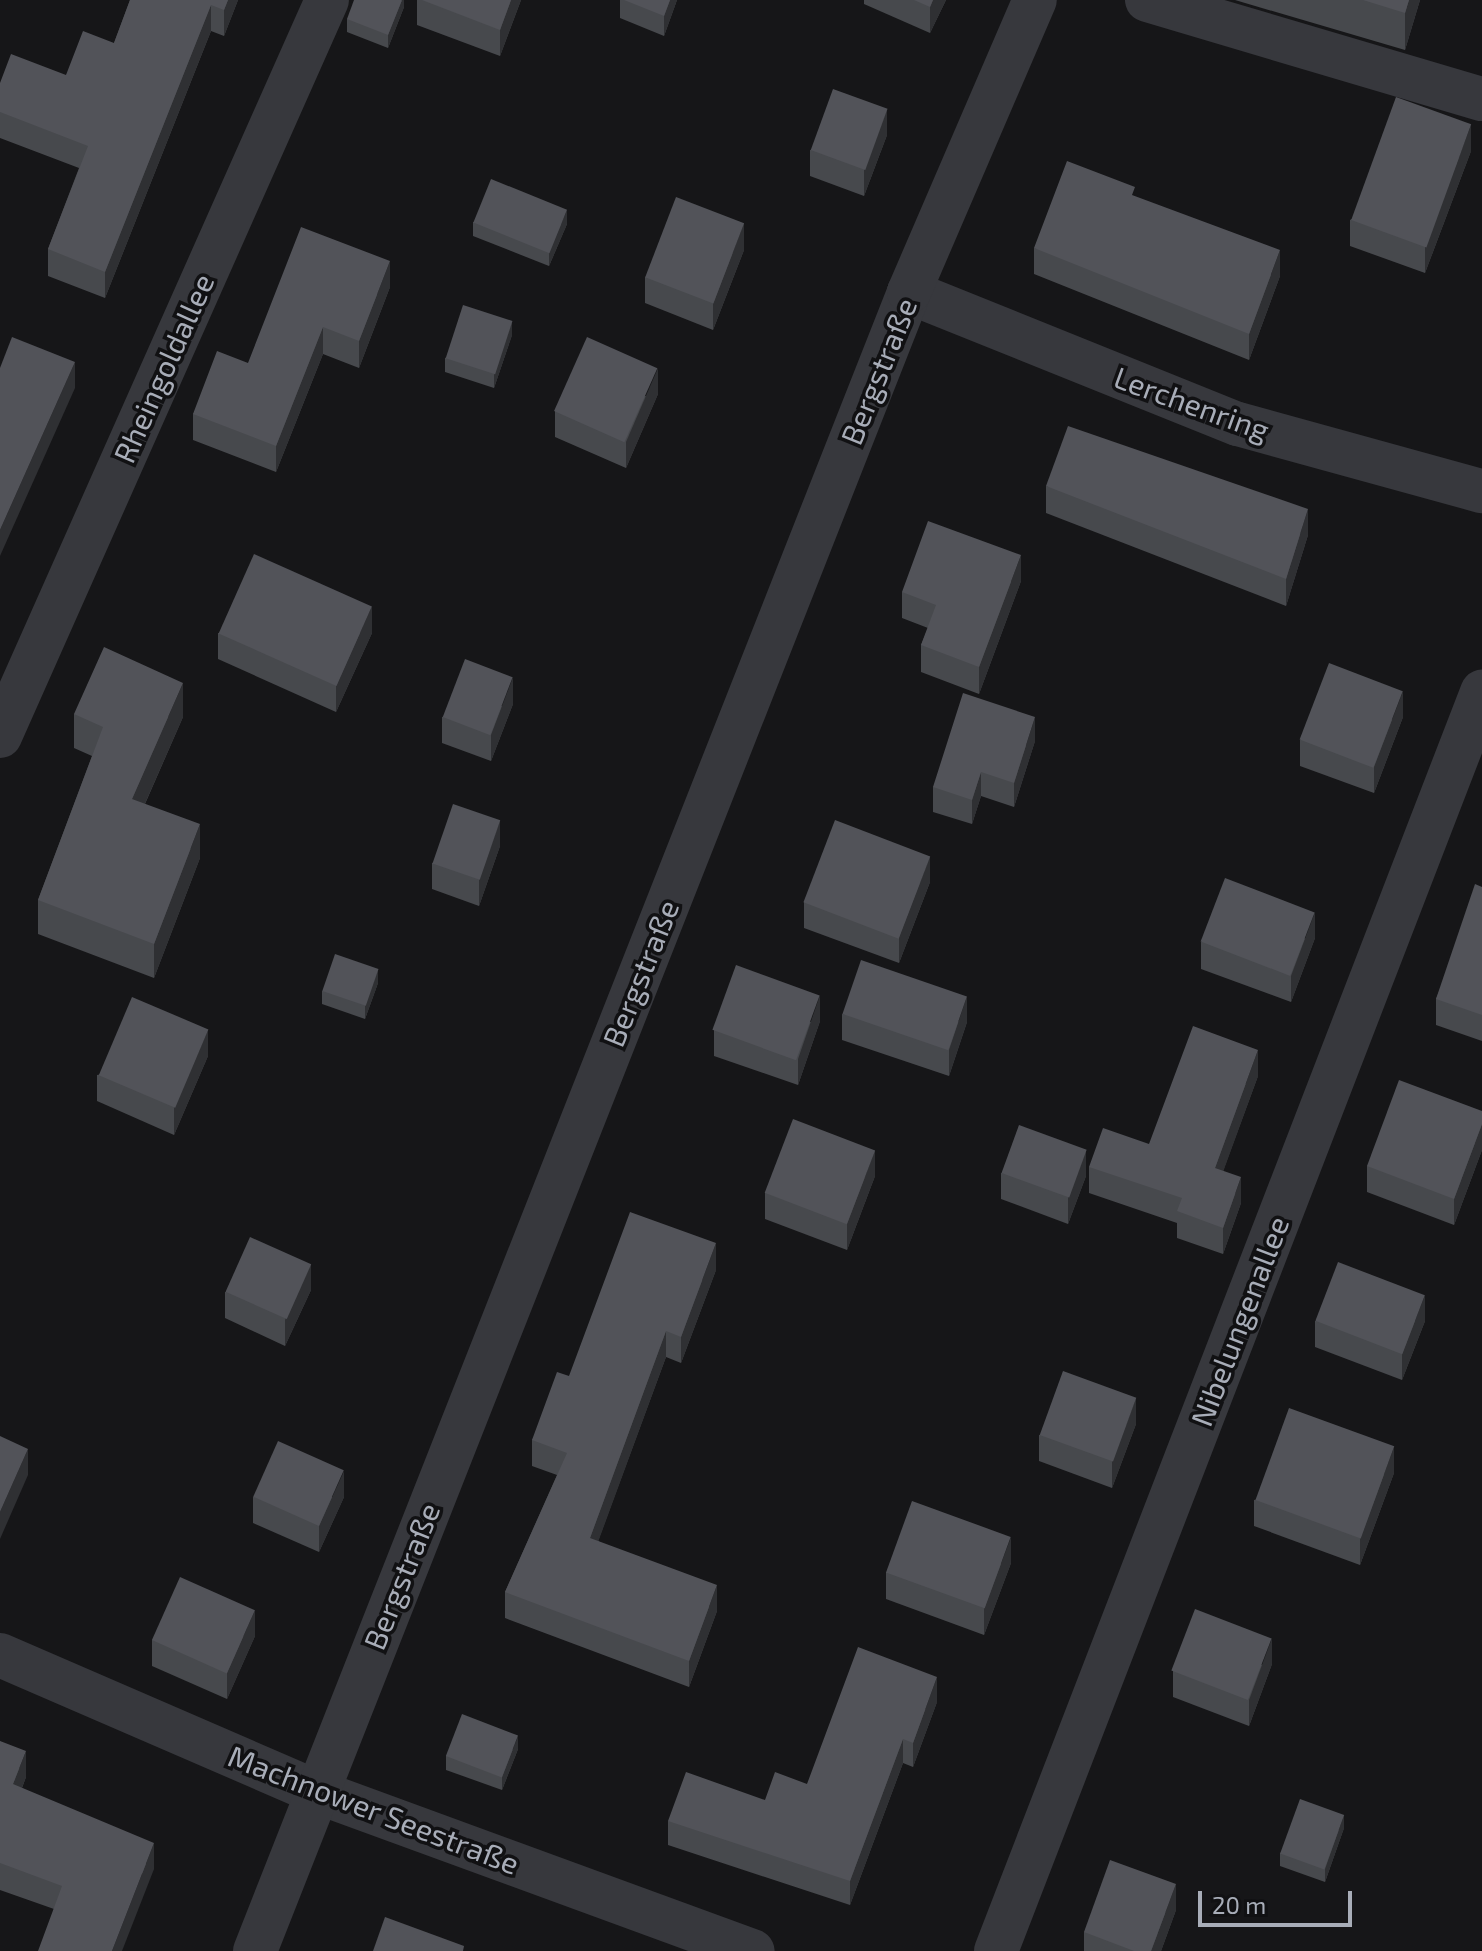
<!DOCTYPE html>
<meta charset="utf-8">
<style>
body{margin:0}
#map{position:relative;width:1482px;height:1951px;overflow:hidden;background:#161618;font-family:"Exo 2",sans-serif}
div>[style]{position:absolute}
.minor>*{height:44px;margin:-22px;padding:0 22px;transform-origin:22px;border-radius:22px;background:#37383d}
.wall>*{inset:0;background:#47494d}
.shaded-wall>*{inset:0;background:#2f3033}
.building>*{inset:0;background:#525359;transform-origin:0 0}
span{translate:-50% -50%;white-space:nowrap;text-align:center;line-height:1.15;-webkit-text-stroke:7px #111113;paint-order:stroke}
.street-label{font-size:30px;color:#a8adb8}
.scale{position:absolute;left:1198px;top:1891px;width:154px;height:36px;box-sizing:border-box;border:4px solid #a8adb8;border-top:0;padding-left:10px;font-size:24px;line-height:28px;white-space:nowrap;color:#a8adb8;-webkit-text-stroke:6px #111113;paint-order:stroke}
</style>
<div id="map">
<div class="minor">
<i style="left:1147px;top:0;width:349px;rotate:16.5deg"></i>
<i style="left:909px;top:292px;width:354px;rotate:21.9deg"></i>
<i style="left:1238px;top:424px;width:253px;rotate:15.4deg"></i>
<i style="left:0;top:736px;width:805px;rotate:-66.04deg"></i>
<i style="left:0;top:1655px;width:343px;rotate:23.4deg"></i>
<i style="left:315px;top:1791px;width:466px;rotate:20.1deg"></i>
<i style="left:255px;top:1951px;width:1783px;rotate:-68.48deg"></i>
<i style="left:909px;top:292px;width:318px;rotate:-66.7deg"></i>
<i style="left:996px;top:1951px;width:1350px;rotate:-68.89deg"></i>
</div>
<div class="wall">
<i style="clip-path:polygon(130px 0,238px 0,224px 36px,211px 31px,105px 298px,48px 276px,48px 249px,79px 168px,0 138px,0 83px,66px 75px,114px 43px)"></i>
<i style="clip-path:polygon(404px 0,404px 7px,388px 48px,347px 32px,347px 19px)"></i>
<i style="clip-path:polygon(417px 0,521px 0,500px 56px,417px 25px)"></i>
<i style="clip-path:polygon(620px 0,677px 0,664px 36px,620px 18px)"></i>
<i style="clip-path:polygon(864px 0,946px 0,930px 33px,864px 4px)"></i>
<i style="clip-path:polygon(1235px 0,1420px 0,1405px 50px)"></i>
<i style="clip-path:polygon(887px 135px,864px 196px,810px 176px,810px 150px)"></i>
<i style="clip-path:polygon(1471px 151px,1425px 273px,1350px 246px,1350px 220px)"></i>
<i style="clip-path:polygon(473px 222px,567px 224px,549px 266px,473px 236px)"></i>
<i style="clip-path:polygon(1034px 248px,1280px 276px,1249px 360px,1034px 274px)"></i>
<i style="clip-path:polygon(744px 250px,713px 330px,645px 303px,645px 277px)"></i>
<i style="clip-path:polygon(390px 287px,359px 368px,323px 354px,276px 472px,193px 440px,193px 414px,248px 363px)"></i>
<i style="clip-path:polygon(512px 335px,494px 388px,445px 372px,445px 358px)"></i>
<i style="clip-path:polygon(658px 394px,626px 468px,555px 437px,555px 411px)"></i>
<i style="clip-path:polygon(1046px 486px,1308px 535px,1286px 606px,1046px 513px)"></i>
<i style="clip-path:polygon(1021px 581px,979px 694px,921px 672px,921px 645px,928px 628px,902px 618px,902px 592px)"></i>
<i style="clip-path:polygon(218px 633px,372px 633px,336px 712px,218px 659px)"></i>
<i style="clip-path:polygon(513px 704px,491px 761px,442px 743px,442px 717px)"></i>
<i style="clip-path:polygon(74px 714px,183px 717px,145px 804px,200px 858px,154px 978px,38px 934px,38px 900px,92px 756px,74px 748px)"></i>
<i style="clip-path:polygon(1403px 717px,1374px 793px,1300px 766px,1300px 740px)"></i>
<i style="clip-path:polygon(1035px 741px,1014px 807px,981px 796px,972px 824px,933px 812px,933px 787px)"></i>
<i style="clip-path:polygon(500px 846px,479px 906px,432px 889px,432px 863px)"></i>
<i style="clip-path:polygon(930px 882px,899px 963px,804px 928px,804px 902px)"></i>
<i style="clip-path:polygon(1482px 887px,1482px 1041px,1436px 1025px,1436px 999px)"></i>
<i style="clip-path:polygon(1315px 938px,1291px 1002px,1201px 969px,1201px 942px)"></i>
<i style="clip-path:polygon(378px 983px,365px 1019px,322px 1004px,322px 991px)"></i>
<i style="clip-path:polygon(842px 1014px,967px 1022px,949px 1076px,842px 1040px)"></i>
<i style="clip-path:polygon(820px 1021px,798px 1085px,714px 1056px,714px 1030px)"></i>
<i style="clip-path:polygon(208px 1056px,174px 1135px,97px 1101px,97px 1075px)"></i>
<i style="clip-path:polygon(1258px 1076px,1223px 1171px,1241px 1203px,1223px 1254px,1177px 1238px,1177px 1223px,1089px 1193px,1089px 1167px,1149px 1144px)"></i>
<i style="clip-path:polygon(1482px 1111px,1482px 1150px,1454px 1225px,1367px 1192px,1367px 1166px)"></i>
<i style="clip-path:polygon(1001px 1173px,1086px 1176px,1068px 1224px,1001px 1199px)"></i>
<i style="clip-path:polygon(875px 1176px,847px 1250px,765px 1219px,765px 1193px)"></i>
<i style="clip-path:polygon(716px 1270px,681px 1363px,666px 1357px,598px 1541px,717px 1611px,689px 1687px,505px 1618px,505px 1592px,557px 1475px,532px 1466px,532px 1440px,569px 1376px)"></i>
<i style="clip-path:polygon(311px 1290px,285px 1346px,225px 1318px,225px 1292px)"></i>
<i style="clip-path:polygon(1315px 1321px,1425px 1321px,1402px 1380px,1315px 1347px)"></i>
<i style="clip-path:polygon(1136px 1424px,1112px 1488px,1039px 1461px,1039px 1435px)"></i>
<i style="clip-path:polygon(1394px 1473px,1360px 1565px,1254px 1526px,1254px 1500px)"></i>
<i style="clip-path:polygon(253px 1497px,344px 1497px,319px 1552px,253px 1523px)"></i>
<i style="clip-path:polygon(1011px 1563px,984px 1635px,886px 1599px,886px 1572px)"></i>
<i style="clip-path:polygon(255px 1636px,227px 1699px,152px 1666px,152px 1640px)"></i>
<i style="clip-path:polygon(1272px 1664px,1249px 1726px,1173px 1697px,1173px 1671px)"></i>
<i style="clip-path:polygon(937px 1702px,913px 1767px,903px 1763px,850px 1905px,668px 1845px,668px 1821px,765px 1800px,807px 1784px)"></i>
<i style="clip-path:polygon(0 1741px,26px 1777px,22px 1788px,154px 1869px,54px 1909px,0 1890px)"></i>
<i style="clip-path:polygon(518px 1749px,502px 1790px,446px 1770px,446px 1756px)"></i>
<i style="clip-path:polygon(1344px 1828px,1325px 1882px,1280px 1866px,1280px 1853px)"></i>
<i style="clip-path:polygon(1176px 1910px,1161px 1951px,1084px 1951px,1084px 1932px)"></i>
</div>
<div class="shaded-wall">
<i style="clip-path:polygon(228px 0,238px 0,224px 36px,224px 10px)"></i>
<i style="clip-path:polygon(402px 0,404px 0,404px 7px,388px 48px,388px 35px)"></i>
<i style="clip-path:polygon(511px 0,521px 0,500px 56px,500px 30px)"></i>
<i style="clip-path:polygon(670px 0,677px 0,664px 36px,664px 16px)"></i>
<i style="clip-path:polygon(933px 0,946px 0,930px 33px,930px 7px)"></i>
<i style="clip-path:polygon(1409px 0,1420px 0,1405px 50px,1405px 13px)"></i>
<i style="clip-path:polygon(211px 5px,211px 31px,105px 298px,105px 272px)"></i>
<i style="clip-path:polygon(887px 109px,887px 135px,864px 196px,864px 170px)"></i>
<i style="clip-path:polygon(1471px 125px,1471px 151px,1425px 273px,1425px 247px)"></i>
<i style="clip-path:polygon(567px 210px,567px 224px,549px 266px,549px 252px)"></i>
<i style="clip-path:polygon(744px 223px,744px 250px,713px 330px,713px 304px)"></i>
<i style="clip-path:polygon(1280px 250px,1280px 276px,1249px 360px,1249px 334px)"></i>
<i style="clip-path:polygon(390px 261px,390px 287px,359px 368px,359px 341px)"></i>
<i style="clip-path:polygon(512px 321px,512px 335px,494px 388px,494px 375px)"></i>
<i style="clip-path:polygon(323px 327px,323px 354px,276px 472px,276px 446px)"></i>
<i style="clip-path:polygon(75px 362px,75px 388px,0 556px,0 530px)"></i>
<i style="clip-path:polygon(658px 368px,658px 394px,626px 468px,626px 442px)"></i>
<i style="clip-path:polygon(1308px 509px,1308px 535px,1286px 606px,1286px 579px)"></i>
<i style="clip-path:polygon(1021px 555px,1021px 581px,979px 694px,979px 667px)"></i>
<i style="clip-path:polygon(372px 606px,372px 633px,336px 712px,336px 686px)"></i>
<i style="clip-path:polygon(513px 677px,513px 704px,491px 761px,491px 735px)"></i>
<i style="clip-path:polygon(183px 683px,183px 717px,132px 833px,132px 799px)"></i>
<i style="clip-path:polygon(1403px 691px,1403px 717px,1374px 793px,1374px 767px)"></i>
<i style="clip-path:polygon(1035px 717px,1035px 741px,1014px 807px,1014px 783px)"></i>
<i style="clip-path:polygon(981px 772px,981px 796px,972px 824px,972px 800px)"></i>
<i style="clip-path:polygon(500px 820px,500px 846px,479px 906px,479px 880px)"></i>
<i style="clip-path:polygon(200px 824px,200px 858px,154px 978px,154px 944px)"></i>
<i style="clip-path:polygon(930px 856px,930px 882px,899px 963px,899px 937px)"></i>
<i style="clip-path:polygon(1315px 912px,1315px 938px,1291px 1002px,1291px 976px)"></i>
<i style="clip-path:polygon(378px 969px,378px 983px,365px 1019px,365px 1006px)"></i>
<i style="clip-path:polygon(820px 995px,820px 1021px,798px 1085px,798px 1059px)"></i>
<i style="clip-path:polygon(967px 996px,967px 1022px,949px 1076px,949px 1050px)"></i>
<i style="clip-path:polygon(208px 1030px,208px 1056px,174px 1135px,174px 1108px)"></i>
<i style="clip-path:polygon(1258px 1050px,1258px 1076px,1215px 1194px,1215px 1168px)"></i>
<i style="clip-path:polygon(1482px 1124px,1482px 1150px,1454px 1225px,1454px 1199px)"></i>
<i style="clip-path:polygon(875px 1150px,875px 1176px,847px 1250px,847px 1224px)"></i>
<i style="clip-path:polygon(1086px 1150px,1086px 1176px,1068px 1224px,1068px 1198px)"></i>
<i style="clip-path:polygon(1241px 1177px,1241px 1203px,1223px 1254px,1223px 1228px)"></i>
<i style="clip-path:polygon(716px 1243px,716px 1270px,681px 1363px,681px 1337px)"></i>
<i style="clip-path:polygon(311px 1264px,311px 1290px,285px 1346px,285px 1320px)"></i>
<i style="clip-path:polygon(1425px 1295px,1425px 1321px,1402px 1380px,1402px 1354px)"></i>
<i style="clip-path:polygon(666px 1331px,666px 1357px,590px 1564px,590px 1538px)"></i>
<i style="clip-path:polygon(1136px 1398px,1136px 1424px,1112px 1488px,1112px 1462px)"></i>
<i style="clip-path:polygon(1394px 1447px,1394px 1473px,1360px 1565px,1360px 1539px)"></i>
<i style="clip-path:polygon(28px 1449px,28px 1475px,0 1539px,0 1512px)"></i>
<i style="clip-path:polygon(344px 1471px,344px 1497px,319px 1552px,319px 1526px)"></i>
<i style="clip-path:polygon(1011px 1537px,1011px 1563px,984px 1635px,984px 1609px)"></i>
<i style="clip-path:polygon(717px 1585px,717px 1611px,689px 1687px,689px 1661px)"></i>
<i style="clip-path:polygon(255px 1610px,255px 1636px,227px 1699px,227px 1673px)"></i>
<i style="clip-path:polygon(1272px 1638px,1272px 1664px,1249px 1726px,1249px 1700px)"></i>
<i style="clip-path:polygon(937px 1677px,937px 1702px,913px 1767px,913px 1743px)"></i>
<i style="clip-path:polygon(518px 1736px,518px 1749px,502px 1790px,502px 1777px)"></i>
<i style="clip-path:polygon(903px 1739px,903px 1763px,850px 1905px,850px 1881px)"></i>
<i style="clip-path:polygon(26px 1751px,26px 1777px,13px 1811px,13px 1784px)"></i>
<i style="clip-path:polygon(1344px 1815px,1344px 1828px,1325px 1882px,1325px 1869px)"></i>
<i style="clip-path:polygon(154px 1843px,154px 1869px,122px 1951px,112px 1951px)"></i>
<i style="clip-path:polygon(1176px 1884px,1176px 1910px,1161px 1951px,1151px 1951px)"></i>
</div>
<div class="building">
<i style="clip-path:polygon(130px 0,228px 0,224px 10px,211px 5px,105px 272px,48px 249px,88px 146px,0 112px,0 83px,11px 54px,66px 75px,83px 31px,114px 43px)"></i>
<i style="clip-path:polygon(354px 0,402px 0,388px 35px,347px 19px)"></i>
<i style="clip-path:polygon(422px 0,511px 0,500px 30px)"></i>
<i style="clip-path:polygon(624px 0,670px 0,664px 16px)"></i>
<i style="clip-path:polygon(914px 0,933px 0,930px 7px)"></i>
<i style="clip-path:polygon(1363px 0,1409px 0,1405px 13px)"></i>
<i style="left:833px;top:89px;width:58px;height:65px;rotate:20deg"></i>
<i style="left:1396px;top:97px;width:80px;height:131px;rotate:20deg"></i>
<i style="clip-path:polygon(1067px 161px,1135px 187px,1132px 195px,1280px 250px,1249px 334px,1034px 248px)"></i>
<i style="left:491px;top:179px;width:82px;height:47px;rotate:22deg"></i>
<i style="left:676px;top:197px;width:73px;height:86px;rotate:21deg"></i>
<i style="clip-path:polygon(301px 227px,390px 261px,359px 341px,323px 327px,276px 446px,193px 414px,217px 351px,248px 363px)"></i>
<i style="left:463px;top:305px;width:52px;height:56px;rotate:18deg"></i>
<i style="clip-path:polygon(12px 337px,75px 362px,0 530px,0 368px)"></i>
<i style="left:587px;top:337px;width:77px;height:81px;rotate:24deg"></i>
<i style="clip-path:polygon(1068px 426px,1308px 509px,1286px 579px,1046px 486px)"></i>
<i style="clip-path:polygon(928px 521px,1021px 555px,979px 667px,921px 645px,936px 605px,902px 592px)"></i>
<i style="left:254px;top:554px;width:129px;height:87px;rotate:24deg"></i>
<i style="clip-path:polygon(104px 647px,183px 683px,132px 799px,200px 824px,154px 944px,38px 900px,103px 727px,74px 714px)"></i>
<i style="left:465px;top:659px;width:51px;height:62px;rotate:21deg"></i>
<i style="left:1329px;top:663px;width:79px;height:82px;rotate:21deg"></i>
<i style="clip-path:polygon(963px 693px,1035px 717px,1014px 783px,981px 772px,972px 800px,933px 787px)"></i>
<i style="left:453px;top:804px;width:50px;height:63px;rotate:19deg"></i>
<i style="left:835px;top:820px;width:102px;height:88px;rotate:21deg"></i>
<i style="left:1225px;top:878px;width:96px;height:68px;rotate:21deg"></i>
<i style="clip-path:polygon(1475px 884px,1482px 887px,1482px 1015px,1436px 999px)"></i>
<i style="left:335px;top:954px;width:46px;height:39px;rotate:19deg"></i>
<i style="left:861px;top:960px;width:112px;height:57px;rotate:19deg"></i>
<i style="left:736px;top:965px;width:89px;height:69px;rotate:20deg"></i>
<i style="left:132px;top:997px;width:83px;height:85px;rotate:23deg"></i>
<i style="clip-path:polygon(1193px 1026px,1258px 1050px,1215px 1168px,1241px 1177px,1223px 1228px,1177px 1211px,1182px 1198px,1089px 1167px,1103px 1128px,1149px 1144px)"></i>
<i style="clip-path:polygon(1399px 1080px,1482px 1111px,1482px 1124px,1454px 1199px,1367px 1166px)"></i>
<i style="left:793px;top:1119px;width:88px;height:79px;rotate:21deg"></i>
<i style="left:1019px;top:1125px;width:72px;height:51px;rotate:20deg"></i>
<i style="clip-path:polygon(630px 1212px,716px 1243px,681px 1337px,666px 1331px,590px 1538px,717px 1585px,689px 1661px,505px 1592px,567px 1453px,532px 1440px,557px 1372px,569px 1376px)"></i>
<i style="left:250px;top:1237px;width:67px;height:60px;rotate:24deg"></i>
<i style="left:1338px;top:1262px;width:93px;height:63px;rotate:21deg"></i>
<i style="left:1063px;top:1371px;width:78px;height:68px;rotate:20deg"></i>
<i style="left:1289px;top:1408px;width:112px;height:98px;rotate:20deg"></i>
<i style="clip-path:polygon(0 1436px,28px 1449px,0 1512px)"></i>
<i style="left:278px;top:1441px;width:72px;height:61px;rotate:24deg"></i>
<i style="left:912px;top:1501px;width:105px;height:76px;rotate:20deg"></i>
<i style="left:180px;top:1577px;width:82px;height:69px;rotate:24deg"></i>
<i style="left:1195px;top:1609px;width:82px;height:66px;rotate:21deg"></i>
<i style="clip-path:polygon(858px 1647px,937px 1677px,913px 1743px,903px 1739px,850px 1881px,668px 1821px,686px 1772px,765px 1800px,775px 1772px,807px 1784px)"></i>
<i style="left:462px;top:1714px;width:60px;height:45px;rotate:21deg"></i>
<i style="clip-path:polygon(0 1741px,26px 1751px,13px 1784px,154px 1843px,112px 1951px,38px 1951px,62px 1886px,0 1863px)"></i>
<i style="left:1300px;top:1799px;width:47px;height:58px;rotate:20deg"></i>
<i style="clip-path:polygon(1110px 1860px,1176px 1884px,1151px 1951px,1134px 1951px,1084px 1932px)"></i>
<i style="clip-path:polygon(385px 1917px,464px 1946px,463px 1951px,373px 1951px)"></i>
</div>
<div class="street-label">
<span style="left:163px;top:368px;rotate:-66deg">Rheingoldallee</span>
<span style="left:878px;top:371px;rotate:-68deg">Bergstraße</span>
<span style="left:1192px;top:403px;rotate:20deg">Lerchenring</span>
<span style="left:640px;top:973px;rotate:-68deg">Bergstraße</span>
<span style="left:1239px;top:1321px;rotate:-69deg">Nibelungenallee</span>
<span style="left:401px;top:1576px;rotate:-68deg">Bergstraße</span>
<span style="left:374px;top:1809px;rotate:21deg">Machnower Seestraße</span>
</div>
<div class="scale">20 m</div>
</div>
